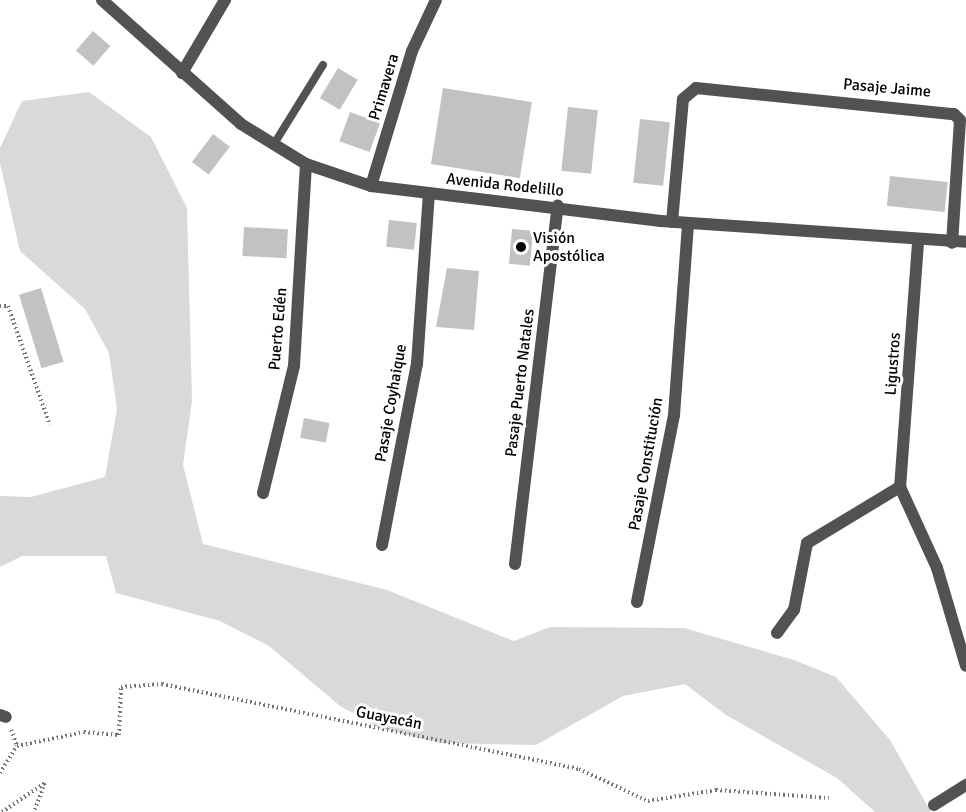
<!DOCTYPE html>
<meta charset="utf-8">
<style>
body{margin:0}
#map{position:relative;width:966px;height:812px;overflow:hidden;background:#fff;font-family:Signika,sans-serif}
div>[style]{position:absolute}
.green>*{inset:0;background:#d9d9d9}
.building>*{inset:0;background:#c2c2c2;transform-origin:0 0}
.path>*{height:4px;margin-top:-2px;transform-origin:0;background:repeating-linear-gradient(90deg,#747474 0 1.5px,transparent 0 4.5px)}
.service>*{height:8px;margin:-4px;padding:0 4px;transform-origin:4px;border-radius:4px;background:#525252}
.minor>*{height:12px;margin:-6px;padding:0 6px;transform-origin:6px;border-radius:6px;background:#525252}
.tertiary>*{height:12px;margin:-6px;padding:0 6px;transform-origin:6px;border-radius:6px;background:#525252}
.dots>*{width:16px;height:16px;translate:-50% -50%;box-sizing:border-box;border:3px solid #fff;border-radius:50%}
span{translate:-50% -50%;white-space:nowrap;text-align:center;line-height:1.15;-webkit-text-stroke:6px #fff;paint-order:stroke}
.street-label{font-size:16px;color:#000}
.poi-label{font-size:16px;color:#000}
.left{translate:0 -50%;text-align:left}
</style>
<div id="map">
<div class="green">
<i style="clip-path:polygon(89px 92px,151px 137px,187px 208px,192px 401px,183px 465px,203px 544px,387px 590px,514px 641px,550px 627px,684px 628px,794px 660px,836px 677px,890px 740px,931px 812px,875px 812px,837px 778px,726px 715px,685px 684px,623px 696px,536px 745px,441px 743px,379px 728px,340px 706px,269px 646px,220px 621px,116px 593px,106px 556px,22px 556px,0 567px,0 496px,31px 497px,105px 477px,117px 409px,109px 353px,85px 309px,20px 251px,0 163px,0 148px,22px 101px)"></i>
</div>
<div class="building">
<i style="left:93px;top:31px;width:23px;height:26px;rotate:41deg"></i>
<i style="left:338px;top:68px;width:23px;height:35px;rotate:31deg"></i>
<i style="left:443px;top:88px;width:90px;height:77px;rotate:9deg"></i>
<i style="left:568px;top:107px;width:30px;height:64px;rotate:6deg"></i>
<i style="left:350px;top:112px;width:32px;height:31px;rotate:20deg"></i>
<i style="left:640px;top:119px;width:30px;height:64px;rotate:6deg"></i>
<i style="left:213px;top:134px;width:21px;height:35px;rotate:37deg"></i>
<i style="left:890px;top:176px;width:58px;height:30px;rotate:6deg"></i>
<i style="left:389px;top:220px;width:28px;height:27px;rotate:6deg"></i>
<i style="left:244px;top:227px;width:44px;height:29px;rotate:3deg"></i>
<i style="left:512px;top:229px;width:21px;height:35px;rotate:5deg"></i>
<i style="clip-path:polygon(447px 268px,479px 271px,474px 330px,436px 327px)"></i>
<i style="left:41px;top:288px;width:77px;height:23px;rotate:73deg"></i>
<i style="left:304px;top:418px;width:26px;height:20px;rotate:11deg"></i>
</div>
<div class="path">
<i style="left:0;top:306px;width:8px"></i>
<i style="left:8px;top:306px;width:126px;rotate:70.6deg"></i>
<i style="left:11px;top:730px;width:17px;rotate:69deg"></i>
<i style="left:17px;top:746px;width:68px;rotate:-11.8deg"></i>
<i style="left:84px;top:732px;width:35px;rotate:5deg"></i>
<i style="left:119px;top:735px;width:48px;rotate:-87.6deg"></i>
<i style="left:121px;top:687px;width:41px;rotate:-4.2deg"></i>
<i style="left:162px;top:684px;width:426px;rotate:11.5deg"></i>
<i style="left:579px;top:769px;width:76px;rotate:24.9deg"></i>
<i style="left:648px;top:801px;width:69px;rotate:-9.2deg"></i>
<i style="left:716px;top:790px;width:113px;rotate:4deg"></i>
<i style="left:0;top:773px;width:32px;rotate:-58deg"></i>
<i style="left:2px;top:812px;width:52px;rotate:-34deg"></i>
<i style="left:45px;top:783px;width:31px;rotate:111deg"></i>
</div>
<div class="service">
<i style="left:274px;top:144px;width:93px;rotate:-58.2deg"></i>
</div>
<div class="minor">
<i style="left:182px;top:73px;width:85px;rotate:-59.5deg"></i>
<i style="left:371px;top:186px;width:141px;rotate:-73.1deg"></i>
<i style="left:412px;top:51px;width:56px;rotate:-64.8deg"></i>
<i style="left:672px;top:222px;width:123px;rotate:-84.9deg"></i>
<i style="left:683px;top:99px;width:17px;rotate:-40deg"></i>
<i style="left:696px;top:88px;width:259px;rotate:5.8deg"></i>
<i style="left:954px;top:114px;width:8px;rotate:45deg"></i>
<i style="left:960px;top:120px;width:123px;rotate:93.7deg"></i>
<i style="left:918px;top:243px;width:245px;rotate:94.2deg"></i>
<i style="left:900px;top:487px;width:89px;rotate:65.4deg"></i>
<i style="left:937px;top:568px;width:102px;rotate:73.5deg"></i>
<i style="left:263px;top:493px;width:131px;rotate:-76.3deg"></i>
<i style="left:294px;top:366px;width:202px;rotate:-86.6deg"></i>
<i style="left:382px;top:545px;width:184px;rotate:-79.1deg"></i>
<i style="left:417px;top:364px;width:170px;rotate:-86deg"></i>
<i style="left:515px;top:564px;width:361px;rotate:-83.2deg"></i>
<i style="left:637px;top:602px;width:191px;rotate:-78.8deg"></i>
<i style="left:674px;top:415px;width:192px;rotate:-85.8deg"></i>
<i style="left:777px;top:633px;width:29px;rotate:-54deg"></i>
<i style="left:794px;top:610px;width:68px;rotate:-79deg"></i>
<i style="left:807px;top:543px;width:109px;rotate:-31.1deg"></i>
<i style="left:0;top:715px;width:6px;rotate:18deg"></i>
<i style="left:934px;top:805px;width:38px;rotate:-32deg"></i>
</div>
<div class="tertiary">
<i style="left:102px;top:0;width:186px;rotate:41.7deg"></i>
<i style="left:241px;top:124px;width:76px;rotate:31.6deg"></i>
<i style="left:306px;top:164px;width:69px;rotate:18.7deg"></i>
<i style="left:371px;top:186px;width:292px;rotate:6.9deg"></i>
<i style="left:661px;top:221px;width:306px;rotate:3.9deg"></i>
</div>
<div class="dots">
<i style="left:521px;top:247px;background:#000"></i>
</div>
<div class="street-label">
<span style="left:384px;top:87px;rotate:-73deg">Primavera</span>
<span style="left:887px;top:88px;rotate:5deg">Pasaje Jaime</span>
<span style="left:505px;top:185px;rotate:6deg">Avenida Rodelillo</span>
<span style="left:278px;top:329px;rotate:-85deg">Puerto Edén</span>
<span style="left:893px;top:364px;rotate:-86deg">Ligustros</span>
<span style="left:520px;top:383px;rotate:-83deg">Pasaje Puerto Natales</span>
<span style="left:391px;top:403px;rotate:-80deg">Pasaje Coyhaique</span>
<span style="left:646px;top:464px;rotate:-80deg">Pasaje Constitución</span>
<span style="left:389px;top:718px;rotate:11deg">Guayacán</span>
</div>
<div class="poi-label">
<span class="left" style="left:533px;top:247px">Visión<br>Apostólica</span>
</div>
</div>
